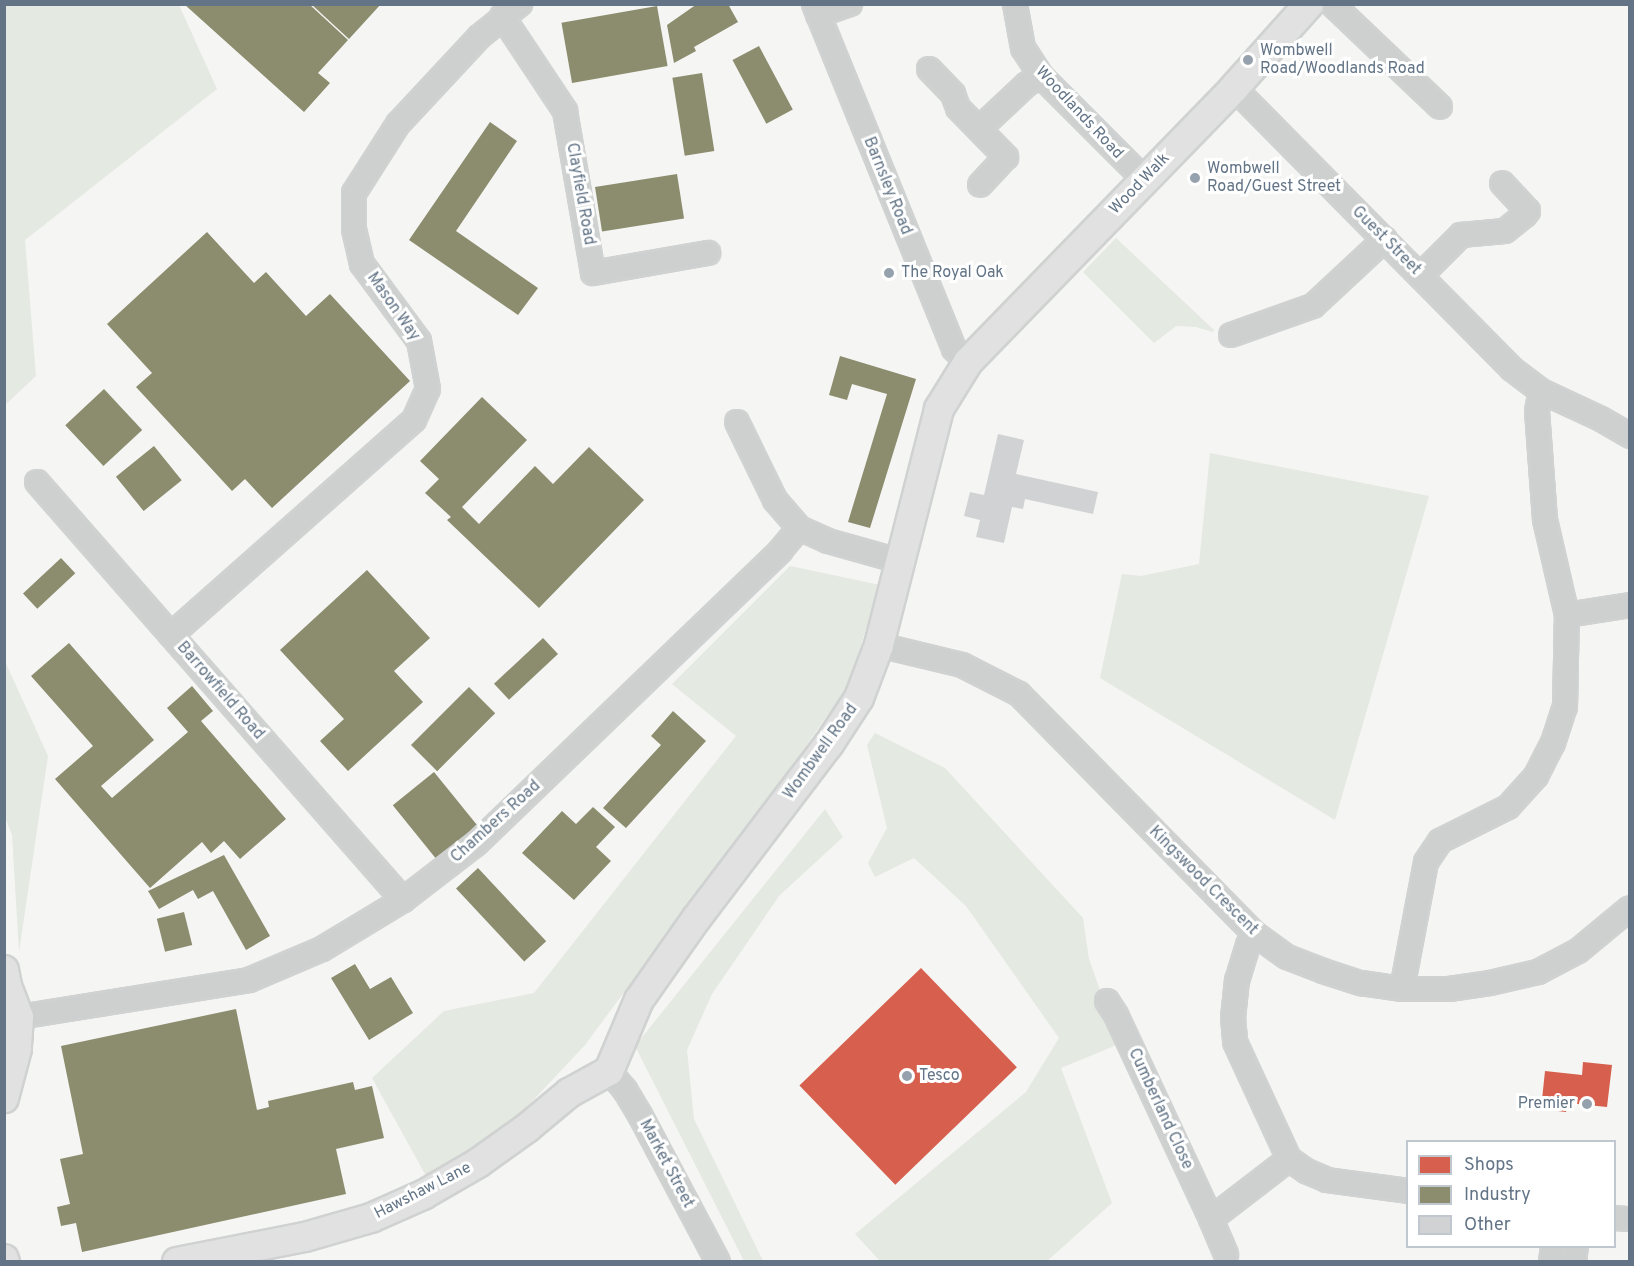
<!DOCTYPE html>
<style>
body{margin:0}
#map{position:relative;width:1634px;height:1266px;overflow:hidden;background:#f5f5f3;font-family:Overpass,sans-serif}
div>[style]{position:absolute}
.green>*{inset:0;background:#e4e9e1}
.shops>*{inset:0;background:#d6604d;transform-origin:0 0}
.industry>*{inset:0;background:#8c8c6e;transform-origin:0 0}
.building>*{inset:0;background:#d1d2d3}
.roads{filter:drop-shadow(2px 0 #d0d2d2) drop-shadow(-2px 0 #d0d2d2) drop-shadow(0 2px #d0d2d2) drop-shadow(0 -2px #d0d2d2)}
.minor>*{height:22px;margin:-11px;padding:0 11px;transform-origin:11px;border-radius:11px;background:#ced0d0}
.major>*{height:28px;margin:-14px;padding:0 14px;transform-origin:14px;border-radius:14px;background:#e1e1e2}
.dots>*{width:16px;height:16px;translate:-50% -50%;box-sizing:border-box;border:3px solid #fff;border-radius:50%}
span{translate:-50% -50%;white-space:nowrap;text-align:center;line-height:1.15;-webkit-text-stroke:6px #fff;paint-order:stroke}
.poi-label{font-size:16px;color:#627486}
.left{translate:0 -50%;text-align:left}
.right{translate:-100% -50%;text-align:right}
.street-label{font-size:16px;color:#627486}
.frame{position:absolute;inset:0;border:6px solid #627486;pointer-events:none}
.legend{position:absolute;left:1406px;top:1140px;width:210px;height:108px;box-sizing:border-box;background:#fff;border:2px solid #c0c7cf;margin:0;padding:8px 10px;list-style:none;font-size:18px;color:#627486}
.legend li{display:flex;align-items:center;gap:12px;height:30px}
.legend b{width:30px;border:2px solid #c0c7cf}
</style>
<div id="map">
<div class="green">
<i style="clip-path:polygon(5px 4px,179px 5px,217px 89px,25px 240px,36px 376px,5px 405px)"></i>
<i style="clip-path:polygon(1116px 238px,1214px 330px,1213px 332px,1196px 327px,1176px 326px,1154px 343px,1083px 272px)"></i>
<i style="clip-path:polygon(1210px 453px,1429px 496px,1335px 820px,1100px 678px,1122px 574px,1141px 576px,1199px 564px)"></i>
<i style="clip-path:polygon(790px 566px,880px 585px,848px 686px,796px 760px,585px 1045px,510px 1125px,426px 1176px,372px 1078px,444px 1011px,534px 993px,736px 736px,672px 684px)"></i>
<i style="clip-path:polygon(4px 659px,48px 756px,19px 952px,12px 835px,5px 817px)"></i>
<i style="clip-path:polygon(875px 733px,945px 768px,1083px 918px,1089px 959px,1119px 1044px,1061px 1068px,1112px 1203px,1047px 1261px,880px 1261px,855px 1234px,1026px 1092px,1059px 1038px,966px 906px,914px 858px,875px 877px,868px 863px,887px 828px,867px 745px)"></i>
<i style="clip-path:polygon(825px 809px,843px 837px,779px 896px,712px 994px,687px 1050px,694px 1119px,763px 1261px,744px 1261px,635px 1046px)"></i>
</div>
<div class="shops">
<i style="left:921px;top:968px;width:138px;height:169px;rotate:46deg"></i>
<i style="clip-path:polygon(1583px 1062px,1612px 1065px,1607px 1107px,1568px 1103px,1566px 1112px,1541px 1109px,1545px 1071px,1582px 1075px)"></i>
</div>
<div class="industry">
<i style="clip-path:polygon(184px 4px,309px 4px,348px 40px,318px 73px,330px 83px,304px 112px)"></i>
<i style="clip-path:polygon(311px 4px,381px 4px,349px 39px)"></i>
<i style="clip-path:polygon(697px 4px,728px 4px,738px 22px,694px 47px,696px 51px,674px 63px,667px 25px)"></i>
<i style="left:657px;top:6px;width:61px;height:97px;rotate:80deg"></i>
<i style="left:759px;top:46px;width:72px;height:30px;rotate:62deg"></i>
<i style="left:702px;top:73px;width:79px;height:30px;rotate:81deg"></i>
<i style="clip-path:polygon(490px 122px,517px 141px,456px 231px,538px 288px,518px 315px,409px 240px)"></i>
<i style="left:677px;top:174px;width:45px;height:83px;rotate:81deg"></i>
<i style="clip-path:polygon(207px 232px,254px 283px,266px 272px,306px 316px,330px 294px,410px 381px,272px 508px,245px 479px,232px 491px,136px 387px,152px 373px,107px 324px)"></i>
<i style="clip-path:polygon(840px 356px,916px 379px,870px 528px,848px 522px,887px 394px,852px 384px,847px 400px,829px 395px)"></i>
<i style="left:104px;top:389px;width:56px;height:53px;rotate:47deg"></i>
<i style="clip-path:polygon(482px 397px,527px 440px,462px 507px,479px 524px,535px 466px,553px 484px,589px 447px,644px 500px,539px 608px,447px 520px,451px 517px,425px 493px,439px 479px,420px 461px)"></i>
<i style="left:154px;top:446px;width:44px;height:49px;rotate:51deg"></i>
<i style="left:61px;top:558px;width:21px;height:52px;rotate:47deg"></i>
<i style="clip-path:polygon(367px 570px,430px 638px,394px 671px,423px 702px,348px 771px,320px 741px,344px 719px,280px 650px)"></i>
<i style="left:543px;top:638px;width:22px;height:67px;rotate:47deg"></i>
<i style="clip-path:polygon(69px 643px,154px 740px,101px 786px,112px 798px,188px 732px,167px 708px,192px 686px,213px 711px,201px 721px,286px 819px,240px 859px,224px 841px,211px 853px,202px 842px,150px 888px,55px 779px,93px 746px,31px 676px)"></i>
<i style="left:469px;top:687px;width:37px;height:82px;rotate:45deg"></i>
<i style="clip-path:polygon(673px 711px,706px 741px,626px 828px,603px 808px,661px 745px,651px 736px)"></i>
<i style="left:434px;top:772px;width:69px;height:53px;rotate:51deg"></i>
<i style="clip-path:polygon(593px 807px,615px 827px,596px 847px,611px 861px,574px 900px,522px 853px,562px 811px,576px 824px)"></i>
<i style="clip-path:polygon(224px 855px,270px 936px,246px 950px,213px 891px,198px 899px,193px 890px,159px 909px,148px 891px)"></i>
<i style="left:478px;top:868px;width:100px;height:30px;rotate:47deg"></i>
<i style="left:184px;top:912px;width:34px;height:28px;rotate:76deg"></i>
<i style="clip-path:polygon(355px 964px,370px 989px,391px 977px,413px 1013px,369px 1040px,331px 978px)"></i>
<i style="clip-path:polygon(236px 1009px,257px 1110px,269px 1107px,268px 1101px,353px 1082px,355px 1090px,372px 1086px,384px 1138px,336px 1149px,346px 1194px,82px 1252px,76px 1223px,61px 1226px,57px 1207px,70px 1204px,60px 1159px,83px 1154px,61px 1046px)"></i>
</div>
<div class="building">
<i style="clip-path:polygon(998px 434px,1024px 440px,1016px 474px,1098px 492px,1093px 514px,1025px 499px,1023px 509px,1012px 507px,1004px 543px,976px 537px,980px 520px,964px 516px,970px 492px,984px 495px)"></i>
</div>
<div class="roads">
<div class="minor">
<i style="left:814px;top:4px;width:372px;rotate:67.9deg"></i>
<i style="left:954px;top:349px;width:19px;rotate:43deg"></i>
<i style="left:1015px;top:4px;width:45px;rotate:79.7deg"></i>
<i style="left:1023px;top:48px;width:33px;rotate:57deg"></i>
<i style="left:1041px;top:76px;width:147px;rotate:45deg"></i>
<i style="left:1332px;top:4px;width:149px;rotate:43.6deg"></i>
<i style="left:818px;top:15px;width:34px;rotate:-19deg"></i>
<i style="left:502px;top:16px;width:114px;rotate:56.4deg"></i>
<i style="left:565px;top:111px;width:164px;rotate:80.2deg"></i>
<i style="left:593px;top:273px;width:117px;rotate:-9.9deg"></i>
<i style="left:929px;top:69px;width:35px;rotate:46deg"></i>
<i style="left:953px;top:94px;width:15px;rotate:70deg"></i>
<i style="left:958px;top:108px;width:69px;rotate:45.6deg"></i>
<i style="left:1006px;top:157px;width:38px;rotate:133deg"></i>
<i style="left:1234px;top:88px;width:395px;rotate:45.3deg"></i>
<i style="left:1512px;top:369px;width:36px;rotate:37deg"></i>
<i style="left:1541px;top:391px;width:66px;rotate:25deg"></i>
<i style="left:1601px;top:419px;width:34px;rotate:30deg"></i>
<i style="left:980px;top:128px;width:64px;rotate:-43.1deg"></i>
<i style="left:1027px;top:84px;width:16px;rotate:-30deg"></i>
<i style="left:1421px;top:275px;width:57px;rotate:-45deg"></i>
<i style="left:1461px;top:235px;width:44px;rotate:-5.2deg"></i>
<i style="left:1505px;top:231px;width:26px;rotate:-39deg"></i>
<i style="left:1525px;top:215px;width:5px;rotate:-53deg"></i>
<i style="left:1528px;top:211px;width:38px;rotate:-133deg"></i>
<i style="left:1231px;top:335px;width:87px;rotate:-19.5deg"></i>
<i style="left:1313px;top:306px;width:98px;rotate:-42.9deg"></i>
<i style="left:737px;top:422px;width:87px;rotate:64deg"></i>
<i style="left:775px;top:500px;width:37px;rotate:49deg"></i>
<i style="left:37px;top:482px;width:556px;rotate:48.79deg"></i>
<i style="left:1567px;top:615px;width:64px;rotate:-9deg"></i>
<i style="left:171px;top:635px;width:324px;rotate:-41.5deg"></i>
<i style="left:414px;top:420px;width:34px;rotate:-66deg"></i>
<i style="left:428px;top:389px;width:49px;rotate:-100.6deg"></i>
<i style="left:419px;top:341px;width:96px;rotate:-126.5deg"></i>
<i style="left:362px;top:264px;width:36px;rotate:-103deg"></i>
<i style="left:354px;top:229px;width:36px;rotate:-90deg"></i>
<i style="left:354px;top:193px;width:82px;rotate:-57.5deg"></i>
<i style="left:398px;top:124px;width:119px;rotate:-47deg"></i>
<i style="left:479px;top:37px;width:53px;rotate:-38.8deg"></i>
<i style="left:879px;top:645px;width:85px;rotate:13.5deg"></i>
<i style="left:962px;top:665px;width:64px;rotate:27deg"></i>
<i style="left:1019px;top:694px;width:337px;rotate:45.5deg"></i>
<i style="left:1255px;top:934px;width:39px;rotate:36deg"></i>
<i style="left:1287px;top:957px;width:39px;rotate:21deg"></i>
<i style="left:1323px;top:971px;width:40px;rotate:18deg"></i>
<i style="left:1361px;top:983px;width:41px;rotate:8.3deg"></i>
<i style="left:1402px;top:989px;width:47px"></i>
<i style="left:1449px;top:989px;width:41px;rotate:-8.3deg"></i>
<i style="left:1490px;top:983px;width:49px;rotate:-12.9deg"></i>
<i style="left:1538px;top:972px;width:45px;rotate:-27.7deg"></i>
<i style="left:1578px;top:951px;width:67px;rotate:-39.6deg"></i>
<i style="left:1255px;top:934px;width:13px;rotate:122deg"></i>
<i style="left:1248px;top:945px;width:37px;rotate:107deg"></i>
<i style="left:1237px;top:980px;width:37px;rotate:96deg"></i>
<i style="left:1233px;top:1017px;width:25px;rotate:85deg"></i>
<i style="left:1235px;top:1042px;width:129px;rotate:65.2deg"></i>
<i style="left:1289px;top:1159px;width:21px;rotate:35deg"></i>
<i style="left:1306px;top:1171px;width:23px;rotate:23deg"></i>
<i style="left:1327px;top:1180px;width:82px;rotate:7.7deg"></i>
<i style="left:1402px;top:989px;width:129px;rotate:-79.3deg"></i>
<i style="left:1426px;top:862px;width:25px;rotate:-56deg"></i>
<i style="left:1440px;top:841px;width:76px;rotate:-26.6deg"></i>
<i style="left:1508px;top:807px;width:42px;rotate:-47.9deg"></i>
<i style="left:1536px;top:776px;width:37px;rotate:-63deg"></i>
<i style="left:1553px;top:743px;width:38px;rotate:-72deg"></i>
<i style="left:1565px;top:707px;width:92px;rotate:-88.8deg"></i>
<i style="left:1567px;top:615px;width:98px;rotate:-103deg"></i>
<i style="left:1545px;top:520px;width:109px;rotate:-94.2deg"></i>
<i style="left:1537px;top:411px;width:20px;rotate:-79deg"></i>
<i style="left:1107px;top:1001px;width:17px;rotate:57deg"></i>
<i style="left:1116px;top:1015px;width:225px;rotate:65deg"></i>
<i style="left:1211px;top:1219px;width:98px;rotate:-37.6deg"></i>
<i style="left:4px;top:1017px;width:15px"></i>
<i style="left:19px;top:1017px;width:233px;rotate:-9.1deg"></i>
<i style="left:249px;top:980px;width:79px;rotate:-23deg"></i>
<i style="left:322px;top:949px;width:95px;rotate:-31.2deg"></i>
<i style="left:403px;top:900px;width:93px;rotate:-37.6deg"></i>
<i style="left:477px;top:843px;width:421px;rotate:-43.9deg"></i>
<i style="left:780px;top:551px;width:30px;rotate:-50deg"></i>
<i style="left:799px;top:528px;width:32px;rotate:24deg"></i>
<i style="left:828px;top:541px;width:74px;rotate:15.7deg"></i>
<i style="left:609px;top:1071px;width:25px;rotate:50deg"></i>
<i style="left:625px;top:1090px;width:29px;rotate:59deg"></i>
<i style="left:640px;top:1115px;width:166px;rotate:62deg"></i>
<i style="left:1614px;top:1218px;width:16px;rotate:4deg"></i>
<i style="left:1211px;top:1219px;width:39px;rotate:67deg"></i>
<i style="left:1551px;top:1262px;width:16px;rotate:-83deg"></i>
<i style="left:1574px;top:1262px;width:16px;rotate:-83deg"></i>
</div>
<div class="major">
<i style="left:4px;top:970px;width:16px;rotate:79deg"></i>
<i style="left:7px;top:986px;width:33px;rotate:69deg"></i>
<i style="left:19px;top:1017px;width:32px;rotate:94deg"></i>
<i style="left:17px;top:1049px;width:51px;rotate:104.9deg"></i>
<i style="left:4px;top:1259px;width:3px;rotate:72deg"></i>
<i style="left:177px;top:1262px;width:130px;rotate:-11.1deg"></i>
<i style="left:305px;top:1237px;width:69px;rotate:-16.1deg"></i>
<i style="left:371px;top:1218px;width:57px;rotate:-23.9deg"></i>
<i style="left:423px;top:1195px;width:64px;rotate:-30.2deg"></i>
<i style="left:478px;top:1163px;width:60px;rotate:-35.5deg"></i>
<i style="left:527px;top:1128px;width:55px;rotate:-39.8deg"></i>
<i style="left:569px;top:1093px;width:46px;rotate:-28.8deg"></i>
<i style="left:609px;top:1071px;width:77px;rotate:-67.1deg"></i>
<i style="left:639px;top:1000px;width:99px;rotate:-54.9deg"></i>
<i style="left:696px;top:919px;width:220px;rotate:-52.8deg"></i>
<i style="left:829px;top:744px;width:55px;rotate:-56.9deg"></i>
<i style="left:859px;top:698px;width:57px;rotate:-69.3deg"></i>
<i style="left:879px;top:645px;width:244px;rotate:-75.7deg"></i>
<i style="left:939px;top:409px;width:55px;rotate:-58.3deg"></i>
<i style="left:968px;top:362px;width:382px;rotate:-45.8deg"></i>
<i style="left:1234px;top:88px;width:113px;rotate:-48.2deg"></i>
</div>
</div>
<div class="dots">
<i style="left:1248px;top:60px;background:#95a1ac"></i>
<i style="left:1195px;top:178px;background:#95a1ac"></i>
<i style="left:889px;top:273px;background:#95a1ac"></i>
<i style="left:907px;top:1076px;background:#95a1ac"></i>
<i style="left:1587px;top:1104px;background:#95a1ac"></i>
</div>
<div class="poi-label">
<span class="left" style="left:1260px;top:60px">Wombwell<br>Road/Woodlands Road</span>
<span class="left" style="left:1207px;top:178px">Wombwell<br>Road/Guest Street</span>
<span class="left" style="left:901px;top:273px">The Royal Oak</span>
<span class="left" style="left:919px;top:1076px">Tesco</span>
<span class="right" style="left:1575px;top:1104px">Premier</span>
</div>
<div class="street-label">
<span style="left:1079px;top:113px;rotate:47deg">Woodlands Road</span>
<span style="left:1140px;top:184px;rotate:-46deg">Wood Walk</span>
<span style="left:887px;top:186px;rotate:68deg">Barnsley Road</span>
<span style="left:580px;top:194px;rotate:80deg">Clayfield Road</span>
<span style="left:1386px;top:241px;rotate:45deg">Guest Street</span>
<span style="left:393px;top:307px;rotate:55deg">Mason Way</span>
<span style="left:220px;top:691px;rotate:49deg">Barrowfield Road</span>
<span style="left:821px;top:752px;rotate:-54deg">Wombwell Road</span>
<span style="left:496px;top:822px;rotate:-42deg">Chambers Road</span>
<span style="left:1203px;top:881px;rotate:45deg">Kingswood Crescent</span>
<span style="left:1160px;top:1109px;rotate:65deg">Cumberland Close</span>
<span style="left:666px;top:1164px;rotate:62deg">Market Street</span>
<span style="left:423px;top:1191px;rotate:-27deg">Hawshaw Lane</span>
</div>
<div class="frame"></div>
<ul class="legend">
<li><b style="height:16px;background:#d6604d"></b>Shops</li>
<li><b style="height:16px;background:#8c8c6e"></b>Industry</li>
<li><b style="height:16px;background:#d1d2d3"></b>Other</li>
</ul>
</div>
